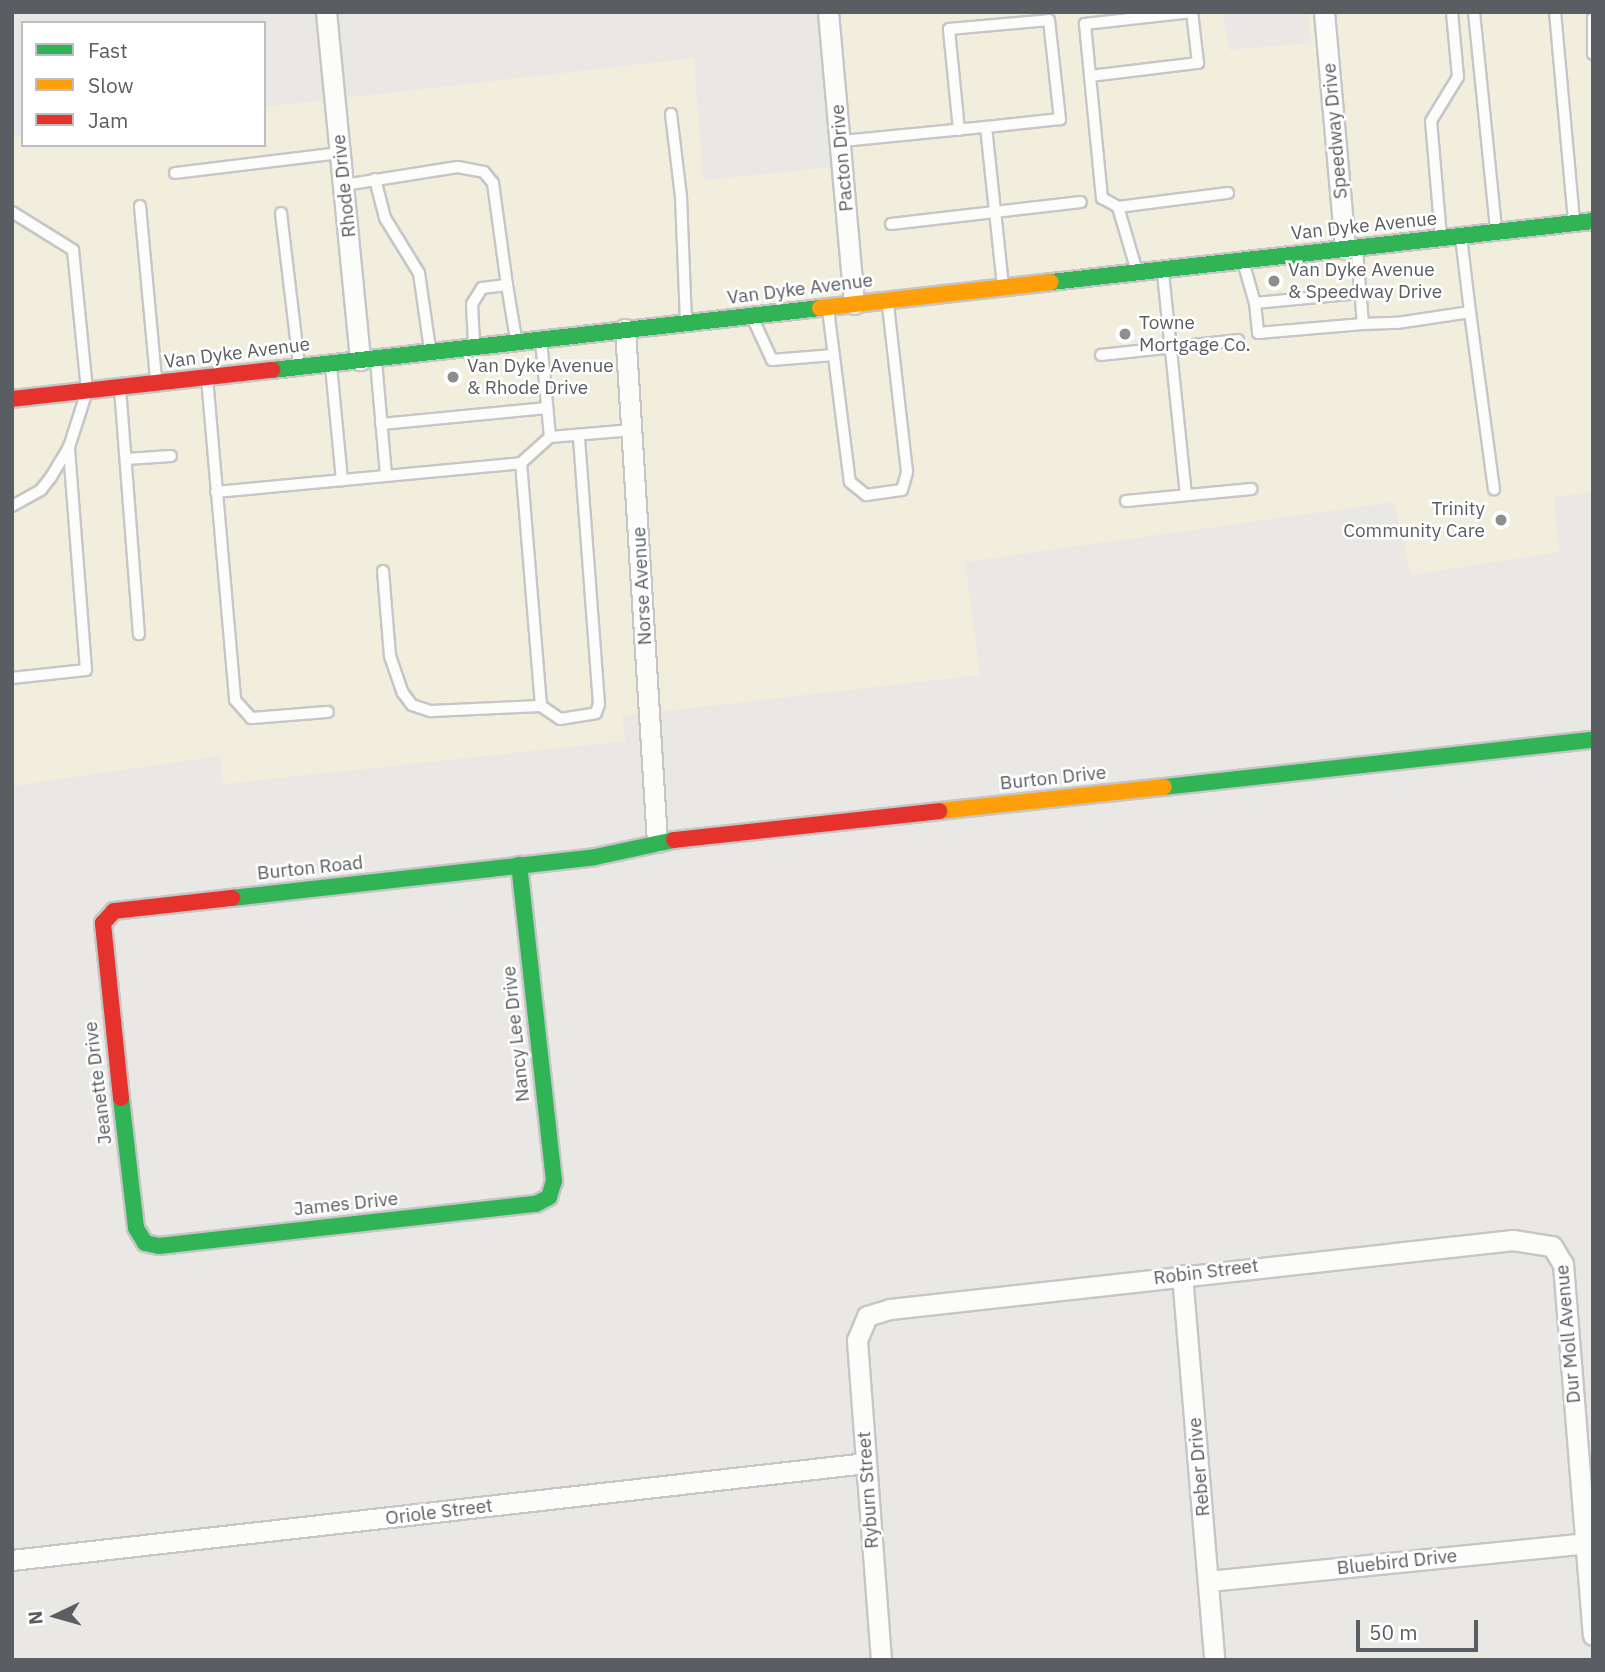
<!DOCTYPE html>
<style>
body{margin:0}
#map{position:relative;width:1605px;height:1672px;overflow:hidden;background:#e9e8e4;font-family:"IBM Plex Sans",sans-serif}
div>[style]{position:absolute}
.commercial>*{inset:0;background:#f2eede}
.roads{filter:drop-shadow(2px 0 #c6c6c6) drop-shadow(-2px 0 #c6c6c6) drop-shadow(0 2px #c6c6c6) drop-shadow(0 -2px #c6c6c6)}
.lane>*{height:10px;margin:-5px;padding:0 5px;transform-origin:5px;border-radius:5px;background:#fcfcfb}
.street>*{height:19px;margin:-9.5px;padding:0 9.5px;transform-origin:9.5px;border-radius:9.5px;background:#fcfcfb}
.fast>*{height:16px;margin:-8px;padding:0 8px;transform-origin:8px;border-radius:8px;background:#30b455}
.slow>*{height:16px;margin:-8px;padding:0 8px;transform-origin:8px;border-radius:8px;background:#ff9f0a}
.jam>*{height:16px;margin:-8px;padding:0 8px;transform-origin:8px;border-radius:8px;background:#e5322d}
.dots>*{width:19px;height:19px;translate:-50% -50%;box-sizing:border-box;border:4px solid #fff;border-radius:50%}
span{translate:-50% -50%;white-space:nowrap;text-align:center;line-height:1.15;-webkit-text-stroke:5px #fff;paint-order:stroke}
.street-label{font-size:19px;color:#5a5d61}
.poi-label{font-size:19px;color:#5a5d61}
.left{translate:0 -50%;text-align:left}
.right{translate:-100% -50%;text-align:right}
.frame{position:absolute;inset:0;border:14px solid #5a5d61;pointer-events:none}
.legend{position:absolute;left:21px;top:21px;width:245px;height:126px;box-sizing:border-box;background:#fff;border:2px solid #bdbec0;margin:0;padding:9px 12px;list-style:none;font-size:21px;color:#5a5d61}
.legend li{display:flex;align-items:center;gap:14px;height:35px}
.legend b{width:35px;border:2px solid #bdbec0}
.north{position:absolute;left:21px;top:1581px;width:70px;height:70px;-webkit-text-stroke:5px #fff;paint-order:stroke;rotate:265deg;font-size:19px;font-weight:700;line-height:28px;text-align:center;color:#5a5d61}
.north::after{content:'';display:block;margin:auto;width:24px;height:32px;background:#5a5d61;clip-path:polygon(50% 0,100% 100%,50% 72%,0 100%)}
.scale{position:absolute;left:1356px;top:1620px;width:122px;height:32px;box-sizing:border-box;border:4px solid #5a5d61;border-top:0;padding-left:9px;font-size:21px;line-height:24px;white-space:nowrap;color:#5a5d61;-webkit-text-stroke:5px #fff;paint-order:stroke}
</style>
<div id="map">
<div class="commercial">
<i style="clip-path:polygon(828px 12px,1223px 12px,1229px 50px,1311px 43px,1308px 12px,1593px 12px,1593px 492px,1554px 497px,1559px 552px,1411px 575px,1394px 502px,965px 562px,980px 675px,622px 716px,626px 741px,223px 784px,220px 756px,12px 786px,12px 136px,23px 135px,23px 145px,264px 145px,264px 107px,694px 58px,703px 180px,844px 166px)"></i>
</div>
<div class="roads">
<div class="lane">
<i style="left:1474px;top:12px;width:218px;rotate:84.2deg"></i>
<i style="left:1555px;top:12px;width:211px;rotate:84.8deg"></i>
<i style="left:1593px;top:18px;width:36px;rotate:90deg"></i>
<i style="left:1090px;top:76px;width:109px;rotate:-6.9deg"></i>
<i style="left:1198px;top:63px;width:51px;rotate:-96.7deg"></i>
<i style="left:1192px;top:12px;width:108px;rotate:173.6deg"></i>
<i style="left:1085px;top:24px;width:52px;rotate:84.5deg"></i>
<i style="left:1090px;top:76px;width:123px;rotate:84.4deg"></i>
<i style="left:1102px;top:198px;width:18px;rotate:29deg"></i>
<i style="left:1118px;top:207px;width:64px;rotate:73.6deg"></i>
<i style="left:671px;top:114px;width:84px;rotate:83.1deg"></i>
<i style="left:681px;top:197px;width:125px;rotate:87.7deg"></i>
<i style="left:959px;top:130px;width:101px;rotate:-95.7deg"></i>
<i style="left:949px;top:29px;width:100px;rotate:-5.1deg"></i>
<i style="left:1049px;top:20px;width:100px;rotate:83.7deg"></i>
<i style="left:1060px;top:119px;width:74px;rotate:173.8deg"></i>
<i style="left:842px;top:141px;width:145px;rotate:-5.6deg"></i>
<i style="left:986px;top:127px;width:159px;rotate:83.9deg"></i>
<i style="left:175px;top:173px;width:167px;rotate:-6.9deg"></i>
<i style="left:375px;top:179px;width:40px;rotate:75.6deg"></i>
<i style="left:385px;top:218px;width:65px;rotate:58.3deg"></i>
<i style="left:419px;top:273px;width:77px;rotate:81.8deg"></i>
<i style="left:344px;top:185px;width:115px;rotate:-9deg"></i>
<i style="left:458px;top:167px;width:26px;rotate:11deg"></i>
<i style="left:484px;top:172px;width:14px;rotate:51deg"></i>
<i style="left:493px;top:183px;width:103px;rotate:82.2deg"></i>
<i style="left:140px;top:206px;width:174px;rotate:84.7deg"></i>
<i style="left:1118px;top:207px;width:111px;rotate:-7.3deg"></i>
<i style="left:12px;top:212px;width:72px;rotate:31.9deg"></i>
<i style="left:73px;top:250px;width:142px;rotate:84.3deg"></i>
<i style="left:87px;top:391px;width:59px;rotate:107.8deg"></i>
<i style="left:69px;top:447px;width:35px;rotate:121deg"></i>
<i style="left:51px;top:477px;width:16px;rotate:128deg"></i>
<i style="left:41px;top:490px;width:33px;rotate:151deg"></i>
<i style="left:281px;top:213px;width:153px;rotate:83.2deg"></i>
<i style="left:891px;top:224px;width:191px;rotate:-6.6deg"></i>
<i style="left:1441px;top:237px;width:116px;rotate:-94.9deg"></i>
<i style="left:1431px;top:121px;width:52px;rotate:-58.5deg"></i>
<i style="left:1458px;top:77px;width:65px;rotate:-95.3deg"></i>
<i style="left:1357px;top:251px;width:73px;rotate:85.3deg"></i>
<i style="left:1363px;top:324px;width:34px;rotate:-2deg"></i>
<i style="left:1397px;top:323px;width:74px;rotate:-8.6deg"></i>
<i style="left:1470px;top:312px;width:76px;rotate:-96.8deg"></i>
<i style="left:1244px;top:265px;width:40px;rotate:74deg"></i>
<i style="left:1255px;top:303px;width:105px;rotate:-5.4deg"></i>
<i style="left:1163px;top:273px;width:223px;rotate:84.1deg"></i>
<i style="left:1255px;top:303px;width:30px;rotate:84deg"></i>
<i style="left:1258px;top:333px;width:105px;rotate:-4.9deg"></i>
<i style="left:828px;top:309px;width:174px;rotate:82.8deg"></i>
<i style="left:850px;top:482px;width:21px;rotate:39deg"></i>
<i style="left:866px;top:495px;width:36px;rotate:-8deg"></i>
<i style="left:902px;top:490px;width:19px;rotate:-74deg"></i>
<i style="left:907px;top:472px;width:169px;rotate:-96.5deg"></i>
<i style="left:1470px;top:312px;width:179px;rotate:82.3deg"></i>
<i style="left:753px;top:319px;width:45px;rotate:65.1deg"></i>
<i style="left:772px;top:360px;width:62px;rotate:-4.6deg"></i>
<i style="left:541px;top:340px;width:97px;rotate:84.7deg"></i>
<i style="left:550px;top:437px;width:83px;rotate:-4.8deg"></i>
<i style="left:474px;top:343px;width:39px;rotate:-93deg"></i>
<i style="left:472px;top:304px;width:19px;rotate:-58deg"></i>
<i style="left:482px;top:288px;width:25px;rotate:-7deg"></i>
<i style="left:507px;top:285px;width:55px;rotate:80.5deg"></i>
<i style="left:1101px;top:355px;width:138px;rotate:-6.2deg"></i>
<i style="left:376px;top:361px;width:115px;rotate:85deg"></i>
<i style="left:331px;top:366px;width:115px;rotate:84.5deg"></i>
<i style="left:207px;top:378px;width:323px;rotate:85deg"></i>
<i style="left:235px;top:700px;width:24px;rotate:48deg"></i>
<i style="left:251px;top:718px;width:77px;rotate:-4.5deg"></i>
<i style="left:120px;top:388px;width:247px;rotate:85.6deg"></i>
<i style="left:381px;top:424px;width:167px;rotate:-5.5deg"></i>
<i style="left:127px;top:459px;width:44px;rotate:-3.9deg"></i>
<i style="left:216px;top:492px;width:306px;rotate:-5.4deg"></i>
<i style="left:521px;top:463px;width:39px;rotate:-42deg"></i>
<i style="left:1126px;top:501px;width:126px;rotate:-5.5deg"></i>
<i style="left:383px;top:571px;width:85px;rotate:85.3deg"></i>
<i style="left:390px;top:656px;width:39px;rotate:71deg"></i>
<i style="left:403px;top:693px;width:15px;rotate:53deg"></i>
<i style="left:412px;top:705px;width:20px;rotate:18deg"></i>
<i style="left:431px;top:711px;width:110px;rotate:-2.6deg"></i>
<i style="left:541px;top:706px;width:244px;rotate:-94.7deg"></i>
<i style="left:12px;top:678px;width:74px;rotate:-6.2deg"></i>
<i style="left:86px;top:670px;width:224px;rotate:-94.4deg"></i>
<i style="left:541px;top:706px;width:23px;rotate:34deg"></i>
<i style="left:560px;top:719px;width:36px;rotate:-9deg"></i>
<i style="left:596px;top:713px;width:9px;rotate:-72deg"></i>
<i style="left:599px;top:704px;width:270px;rotate:-94.3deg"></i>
</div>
<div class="street">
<i style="left:326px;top:12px;width:350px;rotate:84.4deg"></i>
<i style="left:828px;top:12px;width:293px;rotate:84.9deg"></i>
<i style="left:1324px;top:12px;width:238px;rotate:84.9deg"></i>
<i style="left:625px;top:329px;width:514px;rotate:86.43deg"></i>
<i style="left:1182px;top:1275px;width:386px;rotate:85.2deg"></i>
<i style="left:12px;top:1560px;width:859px;rotate:-6.48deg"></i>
<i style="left:1208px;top:1581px;width:380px;rotate:-5.7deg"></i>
<i style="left:881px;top:1660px;width:321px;rotate:-94.3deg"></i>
<i style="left:857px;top:1340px;width:26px;rotate:-67deg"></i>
<i style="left:867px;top:1316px;width:24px;rotate:-17deg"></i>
<i style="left:890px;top:1309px;width:627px;rotate:-6.32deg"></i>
<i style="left:1513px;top:1240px;width:39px;rotate:9deg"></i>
<i style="left:1552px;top:1246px;width:21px;rotate:59deg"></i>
<i style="left:1563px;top:1264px;width:372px;rotate:85.4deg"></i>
</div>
<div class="fast">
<i style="left:1051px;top:282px;width:545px;rotate:-6.42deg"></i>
<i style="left:272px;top:370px;width:551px;rotate:-6.45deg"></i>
<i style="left:1164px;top:787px;width:432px;rotate:-6.3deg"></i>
<i style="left:232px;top:898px;width:365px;rotate:-6.4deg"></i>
<i style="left:595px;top:857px;width:81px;rotate:-12.1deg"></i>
<i style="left:121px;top:1098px;width:131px;rotate:83.4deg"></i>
<i style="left:136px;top:1228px;width:17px;rotate:59deg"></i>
<i style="left:145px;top:1243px;width:14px;rotate:12deg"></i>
<i style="left:159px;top:1246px;width:379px;rotate:-6.4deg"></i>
<i style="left:536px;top:1204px;width:15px;rotate:-28deg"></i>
<i style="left:549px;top:1197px;width:17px;rotate:-73deg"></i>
<i style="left:554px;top:1181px;width:318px;rotate:-96.3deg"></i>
</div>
<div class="slow">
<i style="left:820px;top:308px;width:232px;rotate:-6.4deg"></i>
<i style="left:939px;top:811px;width:226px;rotate:-6.1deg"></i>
</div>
<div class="jam">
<i style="left:12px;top:399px;width:262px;rotate:-6.4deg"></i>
<i style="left:674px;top:840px;width:267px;rotate:-6.2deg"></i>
<i style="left:121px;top:1098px;width:176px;rotate:-95.9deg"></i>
<i style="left:103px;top:923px;width:16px;rotate:-47deg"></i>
<i style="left:114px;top:911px;width:119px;rotate:-6.3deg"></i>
</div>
</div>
<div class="dots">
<i style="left:1274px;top:281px;background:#8c8e8f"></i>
<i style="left:1125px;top:334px;background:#8c8e8f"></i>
<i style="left:453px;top:377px;background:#8c8e8f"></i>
<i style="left:1501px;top:520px;background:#8c8e8f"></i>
</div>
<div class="street-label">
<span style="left:1335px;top:131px;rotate:-95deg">Speedway Drive</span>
<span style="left:842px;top:158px;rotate:-95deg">Pacton Drive</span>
<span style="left:344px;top:186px;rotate:-96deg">Rhode Drive</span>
<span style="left:1364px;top:226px;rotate:-6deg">Van Dyke Avenue</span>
<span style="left:800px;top:289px;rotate:-7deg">Van Dyke Avenue</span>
<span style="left:237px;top:353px;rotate:-7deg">Van Dyke Avenue</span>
<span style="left:642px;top:586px;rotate:-93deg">Norse Avenue</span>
<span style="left:1053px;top:778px;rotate:-6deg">Burton Drive</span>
<span style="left:310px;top:868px;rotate:-6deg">Burton Road</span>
<span style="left:516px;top:1034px;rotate:-96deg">Nancy Lee Drive</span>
<span style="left:98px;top:1083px;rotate:-97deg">Jeanette Drive</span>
<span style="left:346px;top:1204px;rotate:-6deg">James Drive</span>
<span style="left:1206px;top:1272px;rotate:-7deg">Robin Street</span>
<span style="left:1568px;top:1334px;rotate:-95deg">Dur Moll Avenue</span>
<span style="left:1199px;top:1467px;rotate:-95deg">Reber Drive</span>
<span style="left:868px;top:1490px;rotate:-94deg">Ryburn Street</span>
<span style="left:439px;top:1512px;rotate:-7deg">Oriole Street</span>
<span style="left:1397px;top:1562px;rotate:-6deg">Bluebird Drive</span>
</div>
<div class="poi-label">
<span class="left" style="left:1288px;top:281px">Van Dyke Avenue<br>&amp; Speedway Drive</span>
<span class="left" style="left:1139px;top:334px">Towne<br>Mortgage Co.</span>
<span class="left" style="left:467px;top:377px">Van Dyke Avenue<br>&amp; Rhode Drive</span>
<span class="right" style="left:1485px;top:520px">Trinity<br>Community Care</span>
</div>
<div class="frame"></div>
<ul class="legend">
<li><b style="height:9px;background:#30b455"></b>Fast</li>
<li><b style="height:9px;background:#ff9f0a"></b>Slow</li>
<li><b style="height:9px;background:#e5322d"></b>Jam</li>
</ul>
<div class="north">N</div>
<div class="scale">50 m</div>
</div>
